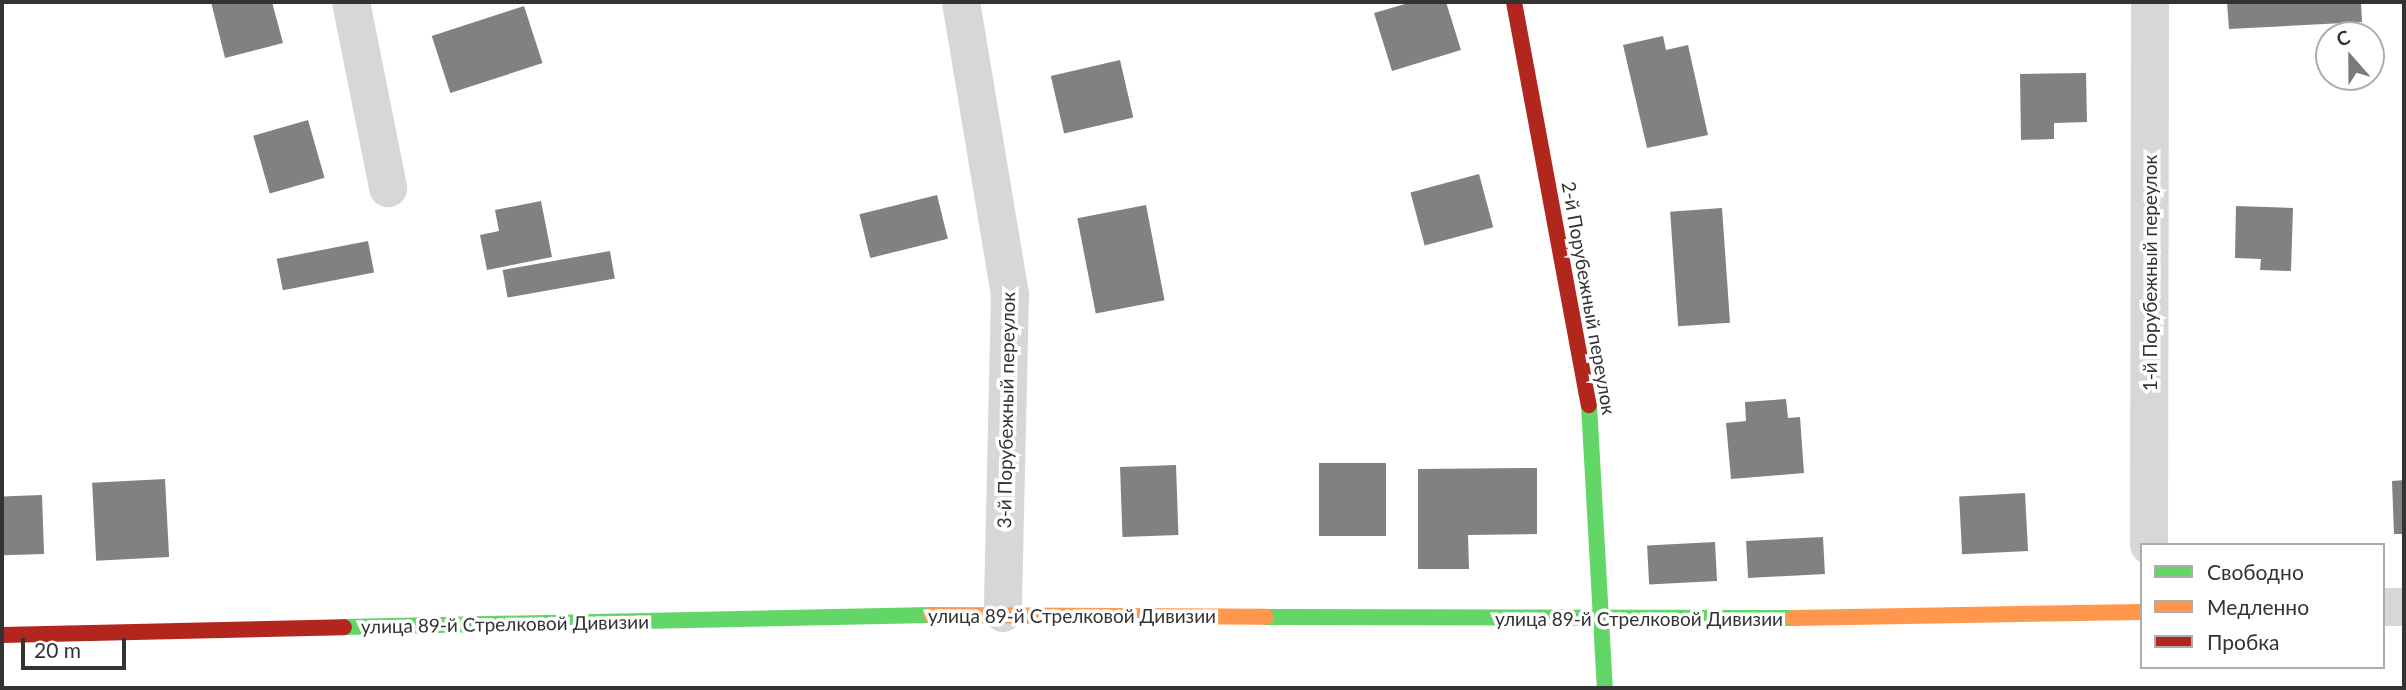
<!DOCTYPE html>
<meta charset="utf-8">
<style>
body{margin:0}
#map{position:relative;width:2406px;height:690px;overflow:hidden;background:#fff;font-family:Lato,sans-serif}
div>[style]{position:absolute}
.building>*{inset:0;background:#818181;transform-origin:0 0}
.street>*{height:38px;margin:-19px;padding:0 19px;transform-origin:19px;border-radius:19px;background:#d7d7d7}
.fast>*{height:16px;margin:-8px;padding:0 8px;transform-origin:8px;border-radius:8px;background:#63d668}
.slow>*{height:16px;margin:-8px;padding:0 8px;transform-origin:8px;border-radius:8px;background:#ff974d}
.jam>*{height:16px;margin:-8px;padding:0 8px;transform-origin:8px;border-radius:8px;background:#b3261e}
span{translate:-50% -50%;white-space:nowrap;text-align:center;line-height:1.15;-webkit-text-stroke:7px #fff;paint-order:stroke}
.street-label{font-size:19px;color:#333}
.frame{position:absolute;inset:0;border:4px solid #333;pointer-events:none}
.legend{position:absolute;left:2140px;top:543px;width:245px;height:126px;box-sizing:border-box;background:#fff;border:2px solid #adadad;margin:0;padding:9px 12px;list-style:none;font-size:21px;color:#333}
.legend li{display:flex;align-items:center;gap:14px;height:35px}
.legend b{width:35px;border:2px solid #adadad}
.north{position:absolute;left:2315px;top:21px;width:70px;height:70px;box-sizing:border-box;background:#fff;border:2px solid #adadad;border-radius:50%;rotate:339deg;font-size:19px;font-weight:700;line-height:28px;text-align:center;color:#333}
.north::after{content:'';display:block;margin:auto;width:24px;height:32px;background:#7a7a7a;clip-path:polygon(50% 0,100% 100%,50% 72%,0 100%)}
.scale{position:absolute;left:21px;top:638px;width:105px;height:32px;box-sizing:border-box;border:4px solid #333;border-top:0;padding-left:9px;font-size:21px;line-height:24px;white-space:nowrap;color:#333;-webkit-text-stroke:5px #fff;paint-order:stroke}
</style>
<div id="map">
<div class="building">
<i style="clip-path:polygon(211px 2px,272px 2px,283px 43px,225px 58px)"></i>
<i style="clip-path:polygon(1412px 2px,1446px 2px,1461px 50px,1392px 71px,1374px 13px)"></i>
<i style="clip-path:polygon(2227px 2px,2361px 2px,2362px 22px,2229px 29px)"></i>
<i style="left:524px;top:6px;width:60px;height:97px;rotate:72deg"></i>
<i style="clip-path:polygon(1663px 36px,1666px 50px,1688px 45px,1708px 135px,1647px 148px,1623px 45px)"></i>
<i style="left:1120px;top:60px;width:59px;height:71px;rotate:77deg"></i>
<i style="clip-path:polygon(2086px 73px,2087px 122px,2054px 123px,2054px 139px,2021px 140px,2020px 74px)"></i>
<i style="left:308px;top:120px;width:60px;height:57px;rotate:74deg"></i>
<i style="left:1479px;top:174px;width:55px;height:71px;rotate:75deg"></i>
<i style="left:937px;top:195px;width:45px;height:80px;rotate:76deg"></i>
<i style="clip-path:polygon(541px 201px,552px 257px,487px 270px,480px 235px,499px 231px,495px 210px)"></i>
<i style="left:1146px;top:205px;width:97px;height:70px;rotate:79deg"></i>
<i style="clip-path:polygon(2236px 206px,2293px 208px,2291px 271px,2260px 270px,2261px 259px,2235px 258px)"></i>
<i style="left:1722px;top:208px;width:115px;height:52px;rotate:86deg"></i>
<i style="left:368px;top:241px;width:32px;height:93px;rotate:79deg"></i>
<i style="left:610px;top:251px;width:28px;height:109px;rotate:80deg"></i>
<i style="clip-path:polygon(1786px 399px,1788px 418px,1800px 417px,1804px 473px,1731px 479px,1726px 423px,1746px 421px,1745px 402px)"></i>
<i style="left:1319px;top:463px;width:67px;height:73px"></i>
<i style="left:1176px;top:465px;width:70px;height:56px;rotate:88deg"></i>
<i style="clip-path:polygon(1537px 468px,1537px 534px,1468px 535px,1469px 569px,1418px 569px,1418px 469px)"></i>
<i style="left:165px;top:479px;width:78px;height:73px;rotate:87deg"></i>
<i style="clip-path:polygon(2404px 480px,2404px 534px,2394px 534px,2392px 481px)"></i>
<i style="left:2025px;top:493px;width:58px;height:66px;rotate:87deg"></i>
<i style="left:42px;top:495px;width:59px;height:40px;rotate:88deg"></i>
<i style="left:1823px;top:537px;width:37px;height:77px;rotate:87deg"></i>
<i style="left:1715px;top:542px;width:39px;height:68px;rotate:87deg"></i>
</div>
<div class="street">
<i style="left:351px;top:2px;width:190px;rotate:78.7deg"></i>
<i style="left:961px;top:2px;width:296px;rotate:80.5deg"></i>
<i style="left:1010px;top:294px;width:319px;rotate:91.3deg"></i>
<i style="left:2149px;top:545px;width:543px;rotate:-89.89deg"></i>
<i style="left:2383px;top:607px;width:21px"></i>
</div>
<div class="fast">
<i style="left:1589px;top:405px;width:283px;rotate:86.8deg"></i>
<i style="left:1266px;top:617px;width:527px;rotate:0.11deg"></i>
<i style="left:344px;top:627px;width:587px;rotate:-1.17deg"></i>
</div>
<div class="slow">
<i style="left:931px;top:615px;width:335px;rotate:0.3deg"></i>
<i style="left:1793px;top:618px;width:349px;rotate:-1deg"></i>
</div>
<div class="jam">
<i style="left:1514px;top:2px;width:410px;rotate:79.5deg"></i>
<i style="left:2px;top:635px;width:342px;rotate:-1.3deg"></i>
</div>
<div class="street-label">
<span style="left:2150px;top:273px;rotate:-90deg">1-й Порубежный переулок</span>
<span style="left:1589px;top:298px;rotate:80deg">2-й Порубежный переулок</span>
<span style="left:1006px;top:410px;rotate:-89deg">3-й Порубежный переулок</span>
<span style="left:1072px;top:616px">улица 89-й Стрелковой Дивизии</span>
<span style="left:1639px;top:619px">улица 89-й Стрелковой Дивизии</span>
<span style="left:505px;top:624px;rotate:-1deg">улица 89-й Стрелковой Дивизии</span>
</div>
<div class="frame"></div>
<ul class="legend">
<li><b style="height:9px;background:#63d668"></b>Свободно</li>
<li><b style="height:9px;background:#ff974d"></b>Медленно</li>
<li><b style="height:9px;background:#b3261e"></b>Пробка</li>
</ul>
<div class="north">С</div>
<div class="scale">20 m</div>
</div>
